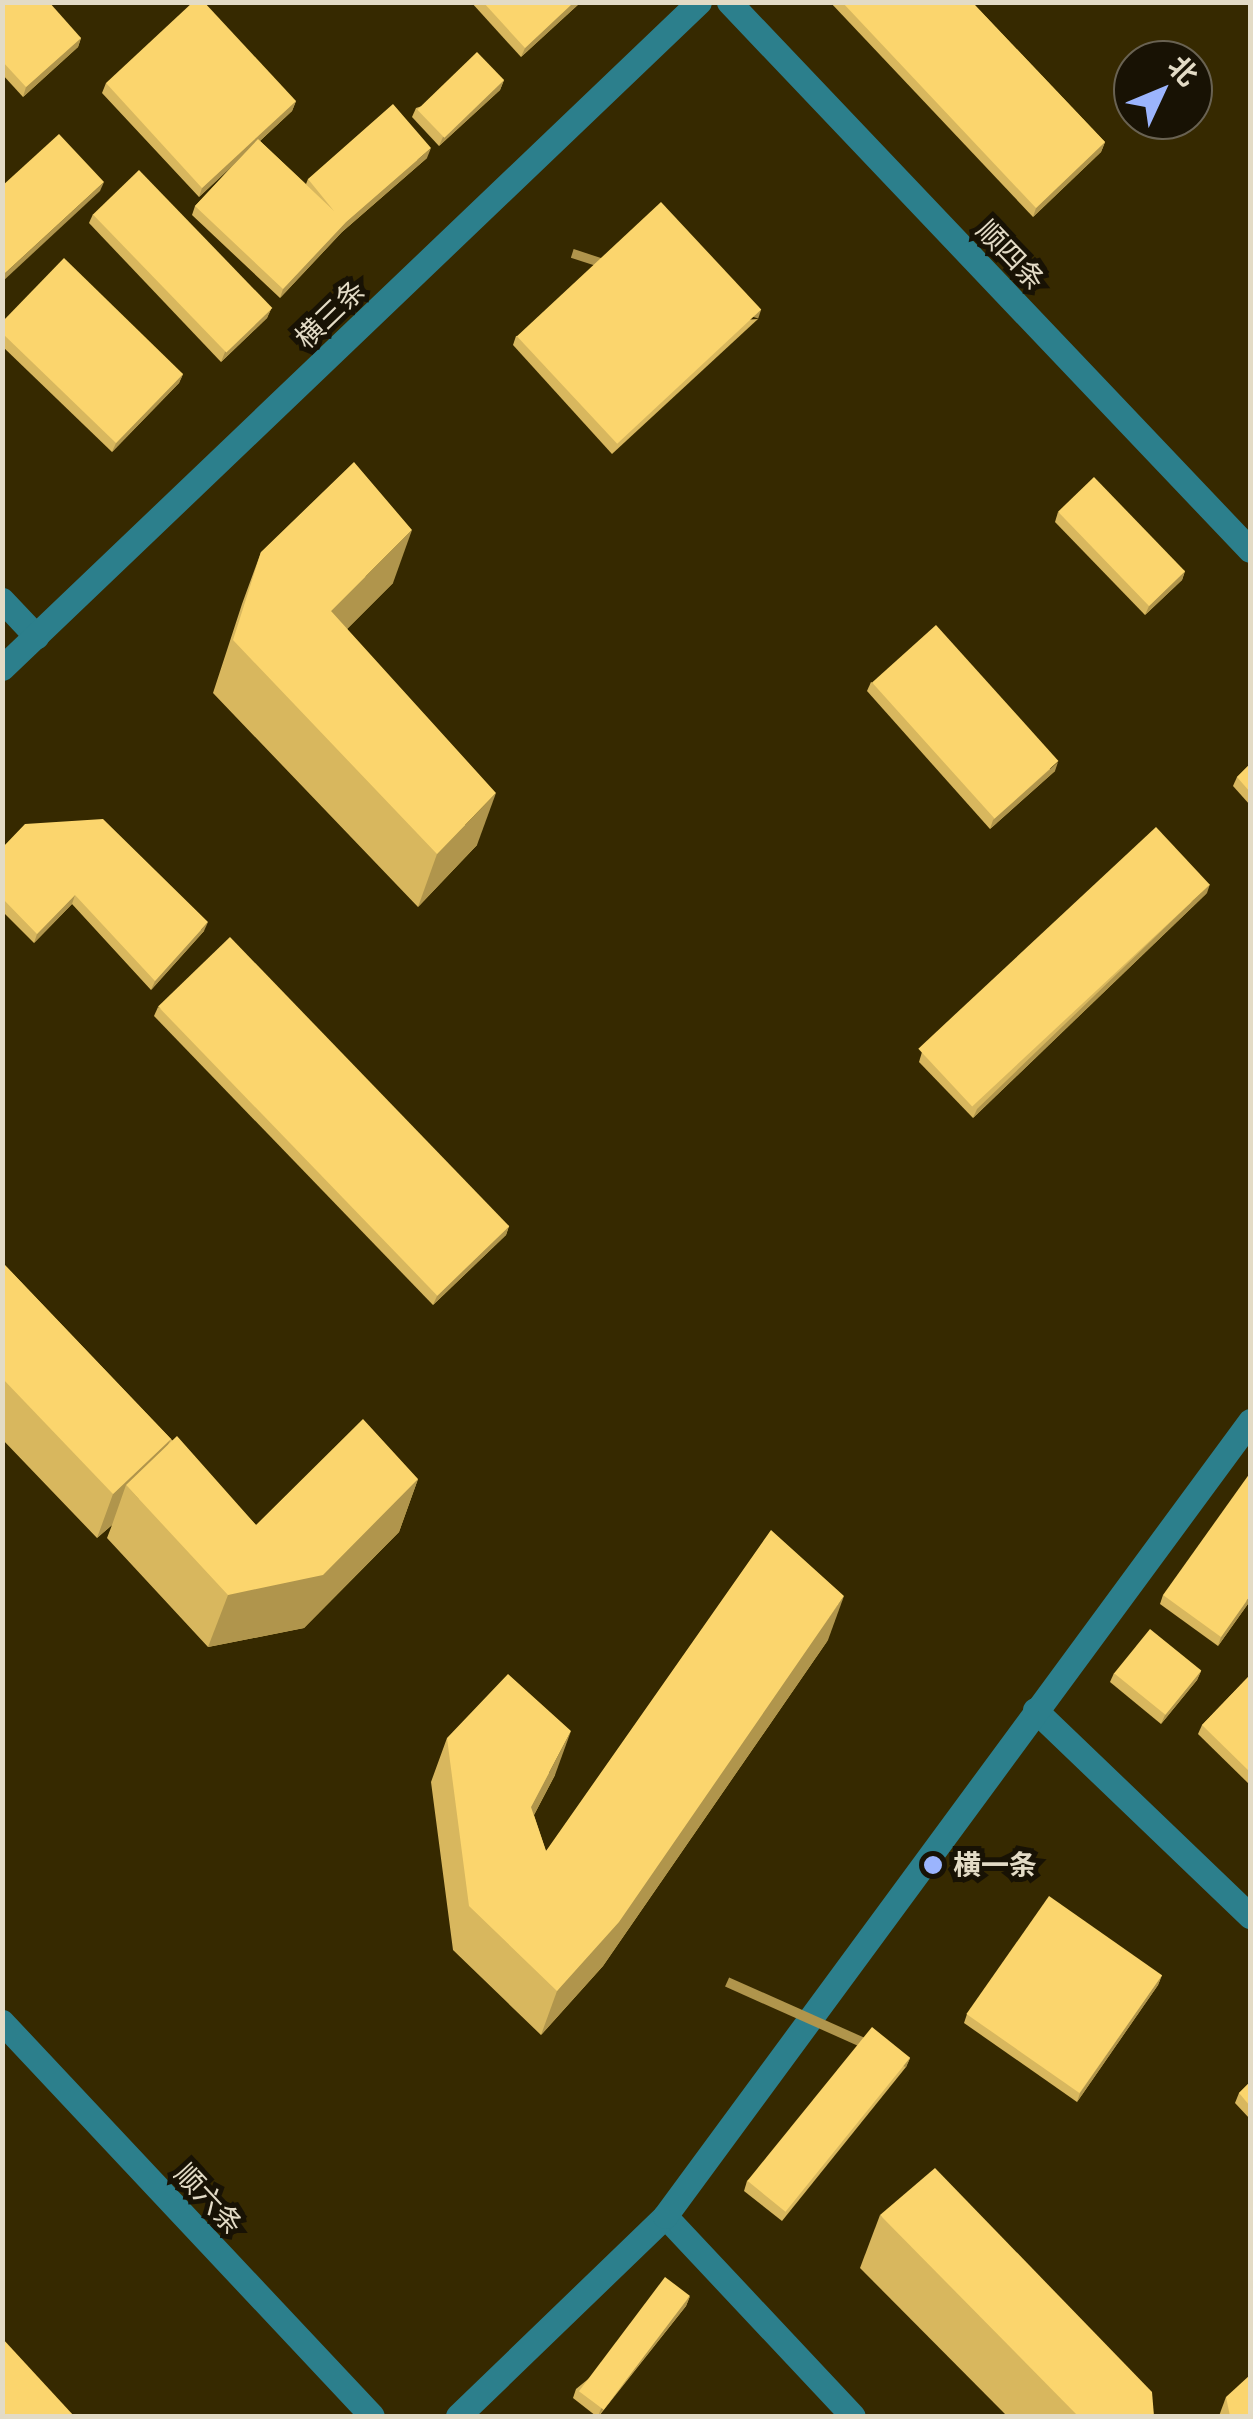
<!DOCTYPE html>
<meta charset="utf-8">
<style>
body{margin:0}
#map{position:relative;width:1253px;height:2419px;overflow:hidden;background:#362900;font-family:"Archivo Narrow","Noto Sans SC",sans-serif}
div>[style]{position:absolute}
.minor>*{height:25px;margin:-12.5px;padding:0 12.5px;transform-origin:12.5px;border-radius:12.5px;background:#2c7f8c}
.wall>*{inset:0;background:#d8b75e}
.shaded-wall>*{inset:0;background:#b0954c;transform-origin:0 0}
.building>*{inset:0;background:#fbd56d;transform-origin:0 0}
.dots>*{width:28px;height:28px;translate:-50% -50%;box-sizing:border-box;border:5px solid #181204;border-radius:50%}
span{translate:-50% -50%;white-space:nowrap;text-align:center;line-height:1.15;-webkit-text-stroke:10px #181204;paint-order:stroke}
.street-label{font-size:28px;color:#e3dbc6}
.poi-label{font-size:28px;color:#e3dbc6;font-weight:700}
.left{translate:0 -50%;text-align:left}
.frame{position:absolute;inset:0;border:5px solid #e3dbc6;pointer-events:none}
.north{position:absolute;left:1113px;top:40px;width:100px;height:100px;box-sizing:border-box;background:#181204;border:2px solid #696252;border-radius:50%;rotate:46deg;font-size:28px;font-weight:700;line-height:40px;text-align:center;color:#e3dbc6}
.north::after{content:'';display:block;margin:auto;width:35px;height:45px;background:#9bb4fd;clip-path:polygon(50% 0,100% 100%,50% 72%,0 100%)}
</style>
<div id="map">
<div class="minor">
<i style="left:729px;top:2px;width:756px;rotate:46.45deg"></i>
<i style="left:2px;top:600px;width:50px;rotate:46.6deg"></i>
<i style="left:2px;top:668px;width:964px;rotate:-43.7deg"></i>
<i style="left:1035px;top:1710px;width:298px;rotate:43.8deg"></i>
<i style="left:2px;top:2022px;width:540px;rotate:46.8deg"></i>
<i style="left:665px;top:2216px;width:274px;rotate:46.8deg"></i>
<i style="left:458px;top:2416px;width:288px;rotate:-44deg"></i>
<i style="left:665px;top:2216px;width:987px;rotate:-53.65deg"></i>
</div>
<div class="wall">
<i style="clip-path:polygon(2px 2px,81px 38px,78px 47px,23px 97px,2px 74px)"></i>
<i style="clip-path:polygon(471px 2px,581px 2px,521px 57px)"></i>
<i style="clip-path:polygon(830px 2px,972px 2px,1105px 142px,1101px 152px,1033px 217px)"></i>
<i style="clip-path:polygon(504px 80px,500px 90px,439px 146px,412px 117px,416px 108px)"></i>
<i style="clip-path:polygon(106px 83px,296px 101px,292px 111px,260px 141px,306px 184px,308px 179px,427px 158px,342px 232px,280px 298px,192px 215px,195px 206px,234px 164px,199px 197px,102px 93px)"></i>
<i style="clip-path:polygon(93px 214px,271px 309px,267px 318px,221px 362px,89px 223px)"></i>
<i style="clip-path:polygon(758px 319px,612px 454px,513px 345px,516px 336px)"></i>
<i style="clip-path:polygon(2px 322px,183px 374px,179px 383px,112px 452px,2px 346px)"></i>
<i style="clip-path:polygon(1058px 512px,1185px 571px,1182px 580px,1145px 615px,1055px 522px)"></i>
<i style="clip-path:polygon(261px 552px,393px 583px,347px 629px,477px 845px,418px 907px,213px 693px,242px 604px)"></i>
<i style="clip-path:polygon(871px 682px,1055px 771px,990px 829px,867px 691px)"></i>
<i style="clip-path:polygon(1250px 764px,1250px 805px,1233px 786px,1237px 777px)"></i>
<i style="clip-path:polygon(2px 848px,204px 931px,151px 990px,72px 904px,34px 943px,2px 911px)"></i>
<i style="clip-path:polygon(1207px 893px,973px 1118px,919px 1062px,922px 1052px)"></i>
<i style="clip-path:polygon(158px 1007px,509px 1226px,506px 1235px,433px 1305px,154px 1016px)"></i>
<i style="clip-path:polygon(2px 1262px,171px 1439px,256px 1525px,418px 1479px,399px 1532px,304px 1628px,208px 1647px,107px 1538px,112px 1525px,97px 1538px,2px 1439px)"></i>
<i style="clip-path:polygon(1163px 1595px,1250px 1601px,1218px 1646px,1160px 1604px)"></i>
<i style="clip-path:polygon(828px 1640px,603px 1966px,541px 2035px,453px 1950px,431px 1782px,447px 1738px,555px 1775px,534px 1815px,546px 1851px)"></i>
<i style="clip-path:polygon(1201px 1671px,1197px 1680px,1161px 1724px,1110px 1682px,1114px 1673px)"></i>
<i style="clip-path:polygon(1250px 1675px,1250px 1785px,1198px 1734px,1202px 1725px)"></i>
<i style="clip-path:polygon(1162px 1975px,1158px 1985px,1077px 2102px,964px 2023px,967px 2014px)"></i>
<i style="clip-path:polygon(910px 2058px,906px 2067px,782px 2221px,744px 2191px,747px 2181px)"></i>
<i style="clip-path:polygon(1250px 2082px,1250px 2119px,1235px 2103px,1239px 2093px)"></i>
<i style="clip-path:polygon(880px 2215px,1154px 2416px,1007px 2416px,860px 2268px)"></i>
<i style="clip-path:polygon(690px 2296px,686px 2306px,599px 2416px,596px 2416px,573px 2398px,576px 2389px)"></i>
<i style="clip-path:polygon(1226px 2397px,1250px 2416px,1219px 2416px)"></i>
</div>
<div class="shaded-wall">
<i style="clip-path:polygon(574px 2px,581px 2px,521px 57px,525px 48px)"></i>
<i style="clip-path:polygon(81px 38px,78px 47px,23px 97px,26px 87px)"></i>
<i style="clip-path:polygon(504px 80px,500px 90px,439px 146px,443px 137px)"></i>
<i style="clip-path:polygon(296px 101px,292px 111px,199px 197px,202px 188px)"></i>
<i style="clip-path:polygon(1105px 142px,1101px 152px,1033px 217px,1036px 208px)"></i>
<i style="clip-path:polygon(431px 148px,427px 158px,342px 232px,280px 298px,283px 289px,346px 222px)"></i>
<i style="clip-path:polygon(104px 182px,100px 191px,2px 282px,2px 276px)"></i>
<i style="clip-path:polygon(271px 309px,267px 318px,221px 362px,225px 352px)"></i>
<i style="left:761px;top:310px;width:9px;height:197px;rotate:108deg"></i>
<i style="clip-path:polygon(183px 374px,179px 383px,112px 452px,116px 443px)"></i>
<i style="clip-path:polygon(412px 530px,393px 583px,312px 664px,331px 611px)"></i>
<i style="clip-path:polygon(1185px 571px,1182px 580px,1145px 615px,1149px 606px)"></i>
<i style="clip-path:polygon(1058px 762px,1055px 771px,990px 829px,993px 820px)"></i>
<i style="clip-path:polygon(496px 793px,477px 845px,418px 907px,437px 854px)"></i>
<i style="clip-path:polygon(1210px 884px,1207px 893px,973px 1118px,977px 1109px)"></i>
<i style="clip-path:polygon(75px 895px,72px 904px,34px 943px,37px 934px)"></i>
<i style="clip-path:polygon(208px 922px,204px 931px,151px 990px,155px 981px)"></i>
<i style="clip-path:polygon(509px 1226px,506px 1235px,433px 1305px,437px 1296px)"></i>
<i style="clip-path:polygon(171px 1439px,139px 1499px,126px 1485px,112px 1525px,97px 1538px,113px 1494px)"></i>
<i style="clip-path:polygon(418px 1479px,399px 1532px,304px 1628px,208px 1647px,228px 1595px)"></i>
<i style="clip-path:polygon(844px 1596px,828px 1640px,603px 1966px,541px 2035px,557px 1991px)"></i>
<i style="clip-path:polygon(1250px 1596px,1250px 1601px,1218px 1646px,1221px 1637px)"></i>
<i style="clip-path:polygon(1201px 1671px,1197px 1680px,1161px 1724px,1165px 1715px)"></i>
<i style="clip-path:polygon(571px 1731px,555px 1775px,515px 1851px,531px 1807px)"></i>
<i style="clip-path:polygon(1162px 1975px,1158px 1985px,1077px 2102px,1080px 2093px)"></i>
<i style="left:910px;top:2058px;width:10px;height:198px;rotate:114deg"></i>
<i style="clip-path:polygon(690px 2296px,686px 2306px,598px 2416px,601px 2409px)"></i>
</div>
<div class="building">
<i style="clip-path:polygon(2px 2px,49px 2px,81px 38px,26px 87px,2px 61px)"></i>
<i style="clip-path:polygon(193px 2px,204px 2px,296px 101px,202px 188px,106px 83px)"></i>
<i style="clip-path:polygon(483px 2px,574px 2px,525px 48px)"></i>
<i style="clip-path:polygon(842px 2px,972px 2px,1105px 142px,1036px 208px)"></i>
<i style="left:477px;top:52px;width:39px;height:83px;rotate:46deg"></i>
<i style="clip-path:polygon(393px 104px,431px 148px,346px 222px,283px 289px,195px 206px,258px 139px,334px 211px,308px 179px)"></i>
<i style="clip-path:polygon(59px 134px,104px 182px,2px 276px,2px 186px)"></i>
<i style="left:139px;top:170px;width:192px;height:64px;rotate:46deg"></i>
<i style="left:661px;top:202px;width:147px;height:197px;rotate:47deg"></i>
<i style="clip-path:polygon(64px 258px,183px 374px,116px 443px,2px 333px,2px 322px)"></i>
<i style="clip-path:polygon(354px 462px,412px 530px,331px 611px,496px 793px,437px 854px,233px 640px,261px 552px)"></i>
<i style="left:1094px;top:477px;width:131px;height:50px;rotate:46deg"></i>
<i style="left:936px;top:625px;width:183px;height:86px;rotate:48deg"></i>
<i style="clip-path:polygon(1250px 764px,1250px 792px,1237px 777px)"></i>
<i style="clip-path:polygon(103px 819px,208px 922px,155px 981px,75px 895px,37px 934px,2px 898px,2px 848px,25px 824px)"></i>
<i style="left:1156px;top:827px;width:79px;height:325px;rotate:47deg"></i>
<i style="left:230px;top:937px;width:402px;height:100px;rotate:46deg"></i>
<i style="clip-path:polygon(2px 1262px,171px 1439px,113px 1494px,2px 1378px)"></i>
<i style="clip-path:polygon(363px 1419px,418px 1479px,323px 1575px,228px 1595px,126px 1485px,177px 1436px,256px 1525px)"></i>
<i style="clip-path:polygon(1250px 1473px,1250px 1596px,1221px 1637px,1163px 1595px)"></i>
<i style="clip-path:polygon(771px 1530px,844px 1596px,619px 1922px,557px 1991px,469px 1906px,447px 1738px,508px 1674px,571px 1731px,531px 1807px,546px 1851px)"></i>
<i style="left:1150px;top:1629px;width:66px;height:57px;rotate:39deg"></i>
<i style="clip-path:polygon(1250px 1675px,1250px 1772px,1202px 1725px)"></i>
<i style="left:1049px;top:1896px;width:138px;height:144px;rotate:35deg"></i>
<i style="left:872px;top:2027px;width:49px;height:198px;rotate:39deg"></i>
<i style="clip-path:polygon(1250px 2082px,1250px 2106px,1239px 2093px)"></i>
<i style="clip-path:polygon(935px 2168px,1152px 2392px,1154px 2416px,1078px 2416px,880px 2215px)"></i>
<i style="left:665px;top:2277px;width:31px;height:143px;rotate:37deg"></i>
<i style="clip-path:polygon(2px 2338px,74px 2416px,2px 2416px)"></i>
<i style="clip-path:polygon(1250px 2375px,1250px 2416px,1230px 2416px,1226px 2397px)"></i>
</div>
<div class="dots">
<i style="left:933px;top:1865px;background:#9bb4fd"></i>
</div>
<div class="street-label">
<span style="left:1011px;top:255px;rotate:46deg">顺四条</span>
<span style="left:330px;top:314px;rotate:-44deg">横三条</span>
<span style="left:209px;top:2199px;rotate:47deg">顺六条</span>
</div>
<div class="poi-label">
<span class="left" style="left:953px;top:1865px">横一条</span>
</div>
<div class="frame"></div>
<div class="north">北</div>
</div>
